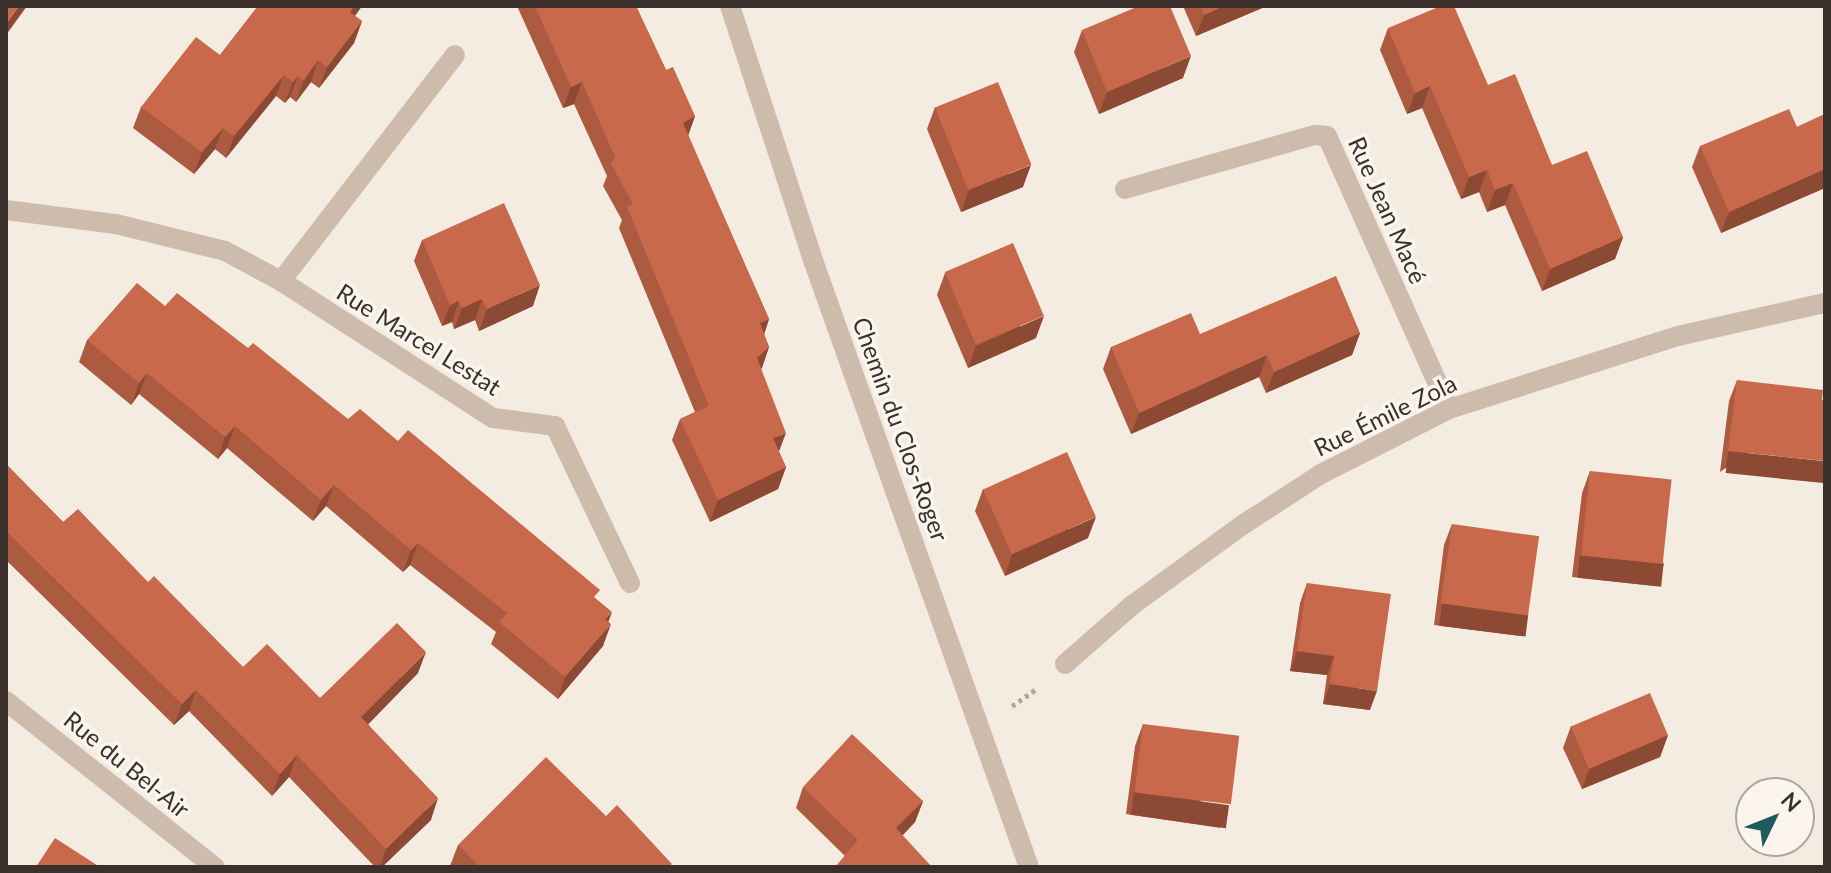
<!DOCTYPE html>
<meta charset="utf-8">
<style>
body{margin:0}
#map{position:relative;width:1831px;height:873px;overflow:hidden;background:#f4ebe1;font-family:Lato,sans-serif}
div>[style]{position:absolute}
.path>*{height:5px;margin-top:-2.5px;transform-origin:0;background:repeating-linear-gradient(90deg,#b9a596 0 4px,transparent 0 8px)}
.minor>*{height:20px;margin:-10px;padding:0 10px;transform-origin:10px;border-radius:10px;background:#cdbbac}
.wall>*{inset:0;background:#ac5a40}
.shaded-wall>*{inset:0;background:#8c4a34;transform-origin:0 0}
.building>*{inset:0;background:#c8694b;transform-origin:0 0}
span{translate:-50% -50%;white-space:nowrap;text-align:center;line-height:1.15;-webkit-text-stroke:7px #fbf5ee;paint-order:stroke}
.street-label{font-size:24px;color:#3b302b}
.frame{position:absolute;inset:0;border:8px solid #3b302b;pointer-events:none}
.north{position:absolute;left:1735px;top:777px;width:80px;height:80px;box-sizing:border-box;background:#fbf5ee;border:2px solid #aea6a0;border-radius:50%;rotate:47deg;font-size:22px;font-weight:700;line-height:32px;text-align:center;color:#3b302b}
.north::after{content:'';display:block;margin:auto;width:28px;height:36px;background:#1f5a5e;clip-path:polygon(50% 0,100% 100%,50% 72%,0 100%)}
</style>
<div id="map">
<div class="path">
<i style="left:1012px;top:706px;width:29px;rotate:-35deg"></i>
</div>
<div class="minor">
<i style="left:730px;top:6px;width:270px;rotate:71.9deg"></i>
<i style="left:814px;top:263px;width:641px;rotate:70.41deg"></i>
<i style="left:1125px;top:189px;width:198px;rotate:-15.9deg"></i>
<i style="left:1315px;top:135px;width:12px;rotate:5deg"></i>
<i style="left:1327px;top:136px;width:299px;rotate:65.9deg"></i>
<i style="left:6px;top:210px;width:111px;rotate:7.3deg"></i>
<i style="left:116px;top:224px;width:112px;rotate:13.9deg"></i>
<i style="left:225px;top:251px;width:64px;rotate:28.2deg"></i>
<i style="left:281px;top:281px;width:252px;rotate:32.9deg"></i>
<i style="left:493px;top:418px;width:63px;rotate:7.4deg"></i>
<i style="left:555px;top:426px;width:174px;rotate:64.5deg"></i>
<i style="left:281px;top:281px;width:285px;rotate:-52.4deg"></i>
<i style="left:1065px;top:664px;width:88px;rotate:-41.3deg"></i>
<i style="left:1131px;top:606px;width:140px;rotate:-36deg"></i>
<i style="left:1244px;top:524px;width:92px;rotate:-33deg"></i>
<i style="left:1321px;top:474px;width:144px;rotate:-26.9deg"></i>
<i style="left:1449px;top:409px;width:240px;rotate:-17.7deg"></i>
<i style="left:1678px;top:336px;width:151px;rotate:-12.7deg"></i>
<i style="left:6px;top:701px;width:267px;rotate:38.5deg"></i>
</div>
<div class="wall">
<i style="clip-path:polygon(258px 6px,362px 6px,355px 16px,362px 21px,354px 43px,319px 88px,311px 82px,296px 102px,290px 97px,285px 103px,276px 96px,226px 158px,215px 149px,194px 174px,133px 128px,141px 107px,220px 55px)"></i>
<i style="clip-path:polygon(517px 6px,636px 6px,666px 70px,695px 116px,688px 136px,769px 319px,764px 334px,769px 347px,761px 369px,779px 452px,786px 467px,778px 489px,710px 522px,672px 440px,680px 419px,695px 412px,619px 228px,622px 220px,603px 186px,607px 176px,574px 104px,563px 108px)"></i>
<i style="clip-path:polygon(1183px 6px,1267px 6px,1196px 36px)"></i>
<i style="clip-path:polygon(1388px 28px,1488px 85px,1552px 165px,1623px 237px,1615px 259px,1542px 291px,1505px 205px,1487px 212px,1479px 192px,1461px 199px,1422px 108px,1407px 114px,1380px 50px)"></i>
<i style="clip-path:polygon(1082px 30px,1183px 78px,1099px 114px,1074px 52px)"></i>
<i style="clip-path:polygon(935px 107px,1023px 187px,961px 212px,927px 129px)"></i>
<i style="clip-path:polygon(1825px 114px,1825px 188px,1721px 233px,1692px 167px,1700px 146px,1797px 127px)"></i>
<i style="clip-path:polygon(422px 240px,533px 306px,479px 331px,475px 320px,454px 329px,452px 322px,442px 326px,414px 261px)"></i>
<i style="clip-path:polygon(945px 273px,1036px 338px,968px 368px,937px 295px)"></i>
<i style="clip-path:polygon(165px 306px,248px 348px,596px 600px,608px 622px,603px 646px,558px 699px,491px 644px,496px 632px,410px 565px,403px 572px,326px 506px,313px 521px,227px 448px,218px 459px,139px 394px,131px 405px,79px 362px,87px 340px)"></i>
<i style="clip-path:polygon(1360px 333px,1352px 355px,1266px 393px,1259px 377px,1131px 434px,1103px 369px,1111px 347px,1200px 334px)"></i>
<i style="clip-path:polygon(1737px 380px,1822px 400px,1720px 472px,1729px 401px)"></i>
<i style="clip-path:polygon(6px 464px,63px 522px,148px 582px,243px 667px,320px 698px,418px 673px,368px 724px,431px 820px,382px 867px,375px 867px,289px 777px,272px 796px,189px 711px,174px 725px,6px 560px)"></i>
<i style="clip-path:polygon(1590px 471px,1664px 564px,1656px 586px,1572px 577px,1582px 493px)"></i>
<i style="clip-path:polygon(983px 489px,1088px 538px,1005px 576px,975px 511px)"></i>
<i style="clip-path:polygon(1452px 524px,1528px 614px,1520px 636px,1434px 625px,1444px 545px)"></i>
<i style="clip-path:polygon(1307px 583px,1370px 710px,1323px 704px,1327px 675px,1290px 671px,1300px 603px)"></i>
<i style="clip-path:polygon(1143px 724px,1221px 828px,1126px 814px,1135px 746px)"></i>
<i style="clip-path:polygon(1571px 726px,1668px 735px,1660px 757px,1582px 789px,1563px 748px)"></i>
<i style="clip-path:polygon(803px 787px,923px 801px,915px 822px,903px 835px,845px 856px,796px 808px)"></i>
<i style="clip-path:polygon(606px 816px,670px 867px,452px 867px,450px 866px,458px 845px)"></i>
</div>
<div class="shaded-wall">
<i style="clip-path:polygon(19px 6px,27px 6px,6px 35px,6px 24px)"></i>
<i style="clip-path:polygon(354px 6px,362px 6px,342px 33px,350px 12px)"></i>
<i style="clip-path:polygon(1224px 6px,1267px 6px,1196px 36px,1204px 15px)"></i>
<i style="clip-path:polygon(362px 21px,354px 43px,319px 88px,327px 67px)"></i>
<i style="clip-path:polygon(1191px 56px,1183px 78px,1099px 114px,1107px 92px)"></i>
<i style="clip-path:polygon(318px 60px,311px 82px,296px 102px,304px 80px)"></i>
<i style="clip-path:polygon(284px 75px,276px 96px,226px 158px,234px 136px)"></i>
<i style="clip-path:polygon(298px 76px,290px 97px,285px 103px,293px 82px)"></i>
<i style="clip-path:polygon(582px 82px,574px 104px,563px 108px,571px 87px)"></i>
<i style="clip-path:polygon(1430px 86px,1422px 108px,1407px 114px,1415px 93px)"></i>
<i style="clip-path:polygon(695px 116px,687px 138px,683px 123px)"></i>
<i style="clip-path:polygon(223px 128px,215px 149px,194px 174px,202px 152px)"></i>
<i style="clip-path:polygon(1031px 165px,1023px 187px,961px 212px,969px 190px)"></i>
<i style="clip-path:polygon(1825px 169px,1825px 188px,1721px 233px,1729px 212px)"></i>
<i style="clip-path:polygon(1487px 170px,1479px 192px,1461px 199px,1469px 177px)"></i>
<i style="clip-path:polygon(1513px 183px,1505px 205px,1487px 212px,1495px 190px)"></i>
<i style="clip-path:polygon(1623px 237px,1615px 259px,1542px 291px,1550px 269px)"></i>
<i style="clip-path:polygon(540px 285px,533px 306px,479px 331px,487px 309px)"></i>
<i style="clip-path:polygon(482px 299px,475px 320px,454px 329px,462px 308px)"></i>
<i style="clip-path:polygon(459px 301px,452px 322px,442px 326px,450px 305px)"></i>
<i style="clip-path:polygon(1044px 316px,1036px 338px,968px 368px,976px 346px)"></i>
<i style="clip-path:polygon(769px 319px,762px 341px,760px 323px)"></i>
<i style="clip-path:polygon(1360px 333px,1352px 355px,1266px 393px,1274px 372px)"></i>
<i style="clip-path:polygon(769px 347px,762px 368px,749px 380px,757px 358px)"></i>
<i style="clip-path:polygon(1267px 355px,1259px 377px,1131px 434px,1139px 413px)"></i>
<i style="clip-path:polygon(147px 373px,139px 394px,131px 405px,139px 383px)"></i>
<i style="clip-path:polygon(235px 426px,227px 448px,218px 459px,225px 437px)"></i>
<i style="clip-path:polygon(786px 433px,778px 454px,773px 438px)"></i>
<i style="left:1728px;top:451px;width:98px;height:22px;rotate:6deg"></i>
<i style="clip-path:polygon(786px 467px,778px 489px,710px 522px,718px 500px)"></i>
<i style="clip-path:polygon(334px 485px,326px 506px,313px 521px,321px 500px)"></i>
<i style="clip-path:polygon(1096px 517px,1088px 538px,1005px 576px,1012px 554px)"></i>
<i style="clip-path:polygon(418px 543px,410px 565px,403px 572px,411px 550px)"></i>
<i style="left:1580px;top:555px;width:84px;height:23px;rotate:6deg"></i>
<i style="left:1442px;top:603px;width:87px;height:23px;rotate:7deg"></i>
<i style="clip-path:polygon(612px 612px,605px 631px,611px 624px,603px 646px,558px 699px,565px 677px,605px 619px)"></i>
<i style="clip-path:polygon(1297px 651px,1334px 656px,1327px 675px,1290px 671px)"></i>
<i style="clip-path:polygon(426px 652px,418px 673px,354px 739px,361px 717px)"></i>
<i style="clip-path:polygon(1330px 684px,1377px 691px,1370px 710px,1323px 704px)"></i>
<i style="clip-path:polygon(196px 690px,189px 711px,174px 725px,182px 704px)"></i>
<i style="clip-path:polygon(1668px 735px,1660px 757px,1582px 789px,1590px 767px)"></i>
<i style="clip-path:polygon(297px 755px,289px 777px,272px 796px,280px 774px)"></i>
<i style="left:1134px;top:792px;width:96px;height:23px;rotate:8deg"></i>
<i style="clip-path:polygon(438px 798px,431px 820px,382px 867px,380px 867px,386px 849px)"></i>
<i style="clip-path:polygon(923px 801px,915px 822px,889px 849px,896px 828px)"></i>
</div>
<div class="building">
<i style="clip-path:polygon(6px 6px,19px 6px,6px 24px)"></i>
<i style="clip-path:polygon(258px 6px,354px 6px,350px 12px,362px 21px,327px 67px,318px 60px,304px 80px,298px 76px,293px 82px,284px 75px,234px 136px,223px 128px,202px 152px,141px 107px,196px 37px,220px 55px)"></i>
<i style="clip-path:polygon(535px 6px,636px 6px,666px 70px,673px 67px,695px 116px,683px 123px,769px 319px,760px 323px,769px 347px,757px 358px,786px 433px,773px 438px,786px 467px,718px 500px,680px 419px,709px 406px,627px 207px,633px 204px,611px 164px,615px 157px,582px 82px,571px 87px)"></i>
<i style="clip-path:polygon(1139px 6px,1170px 6px,1191px 56px,1107px 92px,1082px 30px)"></i>
<i style="clip-path:polygon(1200px 6px,1224px 6px,1204px 15px)"></i>
<i style="clip-path:polygon(1441px 6px,1454px 6px,1488px 85px,1515px 74px,1552px 165px,1587px 151px,1623px 237px,1550px 269px,1513px 183px,1495px 190px,1487px 170px,1469px 177px,1430px 86px,1415px 93px,1388px 28px)"></i>
<i style="left:998px;top:82px;width:89px;height:68px;rotate:68deg"></i>
<i style="clip-path:polygon(1789px 109px,1797px 127px,1825px 114px,1825px 169px,1729px 212px,1700px 146px)"></i>
<i style="clip-path:polygon(504px 203px,540px 285px,487px 309px,482px 299px,462px 308px,459px 301px,450px 305px,422px 240px)"></i>
<i style="left:1013px;top:243px;width:79px;height:74px;rotate:67deg"></i>
<i style="clip-path:polygon(1336px 276px,1360px 333px,1274px 372px,1267px 355px,1139px 413px,1111px 347px,1191px 313px,1200px 334px)"></i>
<i style="clip-path:polygon(137px 283px,165px 306px,177px 293px,248px 348px,253px 343px,348px 419px,360px 409px,398px 441px,408px 430px,600px 590px,594px 597px,612px 612px,605px 619px,611px 624px,565px 677px,499px 622px,507px 613px,418px 543px,411px 550px,334px 485px,321px 500px,235px 426px,225px 437px,147px 373px,139px 383px,87px 340px)"></i>
<i style="clip-path:polygon(1737px 380px,1823px 390px,1822px 400px,1825px 401px,1825px 461px,1728px 451px)"></i>
<i style="left:1067px;top:452px;width:71px;height:92px;rotate:66deg"></i>
<i style="clip-path:polygon(6px 464px,63px 522px,78px 509px,148px 582px,154px 576px,243px 667px,267px 644px,320px 698px,397px 623px,426px 652px,361px 717px,438px 798px,386px 849px,297px 755px,280px 774px,196px 690px,182px 704px,6px 531px)"></i>
<i style="left:1590px;top:471px;width:82px;height:85px;rotate:6deg"></i>
<i style="left:1452px;top:524px;width:88px;height:80px;rotate:8deg"></i>
<i style="clip-path:polygon(1307px 583px,1391px 594px,1377px 691px,1330px 684px,1334px 656px,1297px 651px)"></i>
<i style="left:1650px;top:693px;width:46px;height:86px;rotate:67deg"></i>
<i style="left:1143px;top:724px;width:97px;height:69px;rotate:7deg"></i>
<i style="clip-path:polygon(852px 734px,923px 801px,896px 828px,932px 867px,835px 867px,858px 840px,803px 787px)"></i>
<i style="clip-path:polygon(546px 757px,606px 816px,617px 805px,672px 864px,668px 867px,480px 867px,458px 845px)"></i>
<i style="clip-path:polygon(55px 838px,100px 867px,36px 867px)"></i>
</div>
<div class="street-label">
<span style="left:1388px;top:210px;rotate:66deg">Rue Jean Macé</span>
<span style="left:419px;top:339px;rotate:32deg">Rue Marcel Lestat</span>
<span style="left:1385px;top:415px;rotate:-26deg">Rue Émile Zola</span>
<span style="left:901px;top:429px;rotate:70deg">Chemin du Clos-Roger</span>
<span style="left:127px;top:764px;rotate:39deg">Rue du Bel-Air</span>
</div>
<div class="frame"></div>
<div class="north">N</div>
</div>
